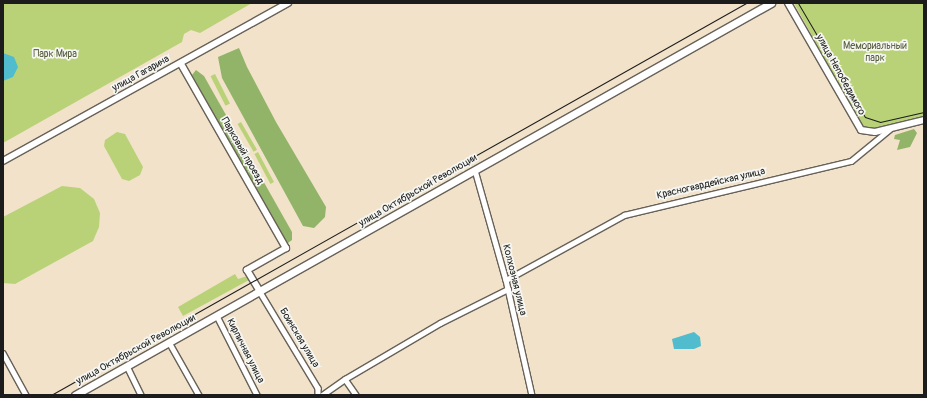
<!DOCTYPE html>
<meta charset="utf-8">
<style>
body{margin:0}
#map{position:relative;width:927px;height:398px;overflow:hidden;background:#f1e2c9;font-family:Pangolin,sans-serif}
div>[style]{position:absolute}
.green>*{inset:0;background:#b9d278;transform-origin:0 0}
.forest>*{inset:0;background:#92b468}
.water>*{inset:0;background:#51bccd}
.roads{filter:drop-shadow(1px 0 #676159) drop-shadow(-1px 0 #676159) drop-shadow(0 1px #676159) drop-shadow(0 -1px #676159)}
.street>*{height:4.5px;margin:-2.25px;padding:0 2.25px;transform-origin:2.25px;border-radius:2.25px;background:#fff}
.secondary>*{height:6px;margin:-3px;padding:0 3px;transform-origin:3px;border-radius:3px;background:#fff}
.primary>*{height:7px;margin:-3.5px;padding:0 3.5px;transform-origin:3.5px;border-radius:3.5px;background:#fff}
.tram>*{height:1px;margin:-0.5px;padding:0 0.5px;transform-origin:0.5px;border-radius:0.5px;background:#1c1c1c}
span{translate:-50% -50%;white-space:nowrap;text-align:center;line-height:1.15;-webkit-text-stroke:3.5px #f6f6f2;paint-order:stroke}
.park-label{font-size:10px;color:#535c3c}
.street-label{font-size:10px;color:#1c1c1c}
.frame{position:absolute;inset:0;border:4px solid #1c1c1c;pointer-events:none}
</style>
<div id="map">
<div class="green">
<i style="clip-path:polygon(3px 3px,252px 3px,200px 33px,191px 30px,184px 34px,182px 42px,3px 143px)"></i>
<i style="clip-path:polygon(794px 3px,924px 3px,924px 116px,871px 130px,862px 127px)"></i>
<i style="left:215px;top:74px;width:33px;height:5px;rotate:63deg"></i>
<i style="left:241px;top:122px;width:32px;height:4px;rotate:60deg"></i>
<i style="clip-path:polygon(117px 132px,125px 134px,143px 167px,140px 175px,129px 181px,122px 179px,104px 146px,105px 140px)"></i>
<i style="left:258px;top:152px;width:34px;height:4px;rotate:62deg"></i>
<i style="clip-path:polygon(62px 186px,80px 188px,94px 199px,100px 213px,99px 227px,93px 241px,15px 284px,3px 283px,3px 217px)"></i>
<i style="clip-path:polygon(235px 274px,238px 279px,247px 276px,249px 280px,183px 316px,178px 307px)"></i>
</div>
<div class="forest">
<i style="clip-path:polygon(239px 48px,247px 67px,276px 122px,326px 207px,325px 217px,314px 228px,303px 226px,222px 78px,218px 57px)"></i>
<i style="clip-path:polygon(196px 70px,204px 76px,292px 232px,292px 240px,288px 243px,285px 242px,192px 75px)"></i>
<i style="clip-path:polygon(914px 129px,917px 133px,910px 147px,897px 150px,900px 140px,894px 139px,895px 135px)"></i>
</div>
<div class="water">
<i style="clip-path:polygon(3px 53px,14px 57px,18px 67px,13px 77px,3px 81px)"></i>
<i style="clip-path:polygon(694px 332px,700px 337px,701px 346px,694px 349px,674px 349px,672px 339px)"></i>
</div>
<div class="roads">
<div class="street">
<i style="left:475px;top:170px;width:114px;rotate:74.3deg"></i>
<i style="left:506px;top:280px;width:118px;rotate:77.3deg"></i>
<i style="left:506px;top:280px;width:135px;rotate:-28.8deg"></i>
<i style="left:624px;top:215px;width:233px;rotate:-13.4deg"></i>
<i style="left:851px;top:161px;width:50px;rotate:-39.4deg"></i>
<i style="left:260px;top:292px;width:112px;rotate:58.9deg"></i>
<i style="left:318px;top:388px;width:7px;rotate:90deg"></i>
<i style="left:217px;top:316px;width:89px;rotate:63.1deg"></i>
<i style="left:169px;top:342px;width:61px;rotate:60.5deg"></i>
<i style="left:3px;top:353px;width:48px;rotate:61.3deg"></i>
<i style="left:127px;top:366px;width:32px;rotate:64deg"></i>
<i style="left:345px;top:379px;width:19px;rotate:55deg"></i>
<i style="left:322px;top:395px;width:28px;rotate:-35deg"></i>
<i style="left:345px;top:379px;width:110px;rotate:-30.5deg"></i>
<i style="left:440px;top:323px;width:76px;rotate:-26.6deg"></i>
</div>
<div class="secondary">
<i style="left:788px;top:3px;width:146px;rotate:60.1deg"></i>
<i style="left:861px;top:130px;width:14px;rotate:8deg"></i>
<i style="left:875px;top:132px;width:50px;rotate:-13.8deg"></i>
<i style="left:181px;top:64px;width:212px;rotate:60.3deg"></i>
<i style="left:286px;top:248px;width:45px;rotate:150.6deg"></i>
<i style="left:247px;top:270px;width:26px;rotate:59deg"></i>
<i style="left:3px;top:161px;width:326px;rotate:-29deg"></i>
</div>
<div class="primary">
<i style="left:75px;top:395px;width:799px;rotate:-29.39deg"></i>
</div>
</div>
<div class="tram">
<i style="left:798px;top:3px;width:132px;rotate:59.6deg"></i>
<i style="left:865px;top:117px;width:16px;rotate:18deg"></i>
<i style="left:880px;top:122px;width:45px;rotate:-12.8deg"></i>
<i style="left:51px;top:395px;width:798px;rotate:-29.42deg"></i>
</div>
<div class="park-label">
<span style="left:875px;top:52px">Мемориальный<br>парк</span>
<span style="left:55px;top:55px">Парк Мира</span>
</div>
<div class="street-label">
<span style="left:141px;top:74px;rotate:-29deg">улица Гагарина</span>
<span style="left:840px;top:75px;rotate:61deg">улица Непобедимого</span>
<span style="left:242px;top:151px;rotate:60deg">Парковый проезд</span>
<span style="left:711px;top:184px;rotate:-13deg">Красногвардейская улица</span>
<span style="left:418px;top:191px;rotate:-30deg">улица Октябрьской Революции</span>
<span style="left:514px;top:280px;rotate:76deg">Колхозная улица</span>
<span style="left:299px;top:338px;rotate:59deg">Боинская улица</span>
<span style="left:136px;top:350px;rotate:-29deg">улица Октябрьской Революции</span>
<span style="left:245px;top:351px;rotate:63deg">Кирпичная улица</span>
</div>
<div class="frame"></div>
</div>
